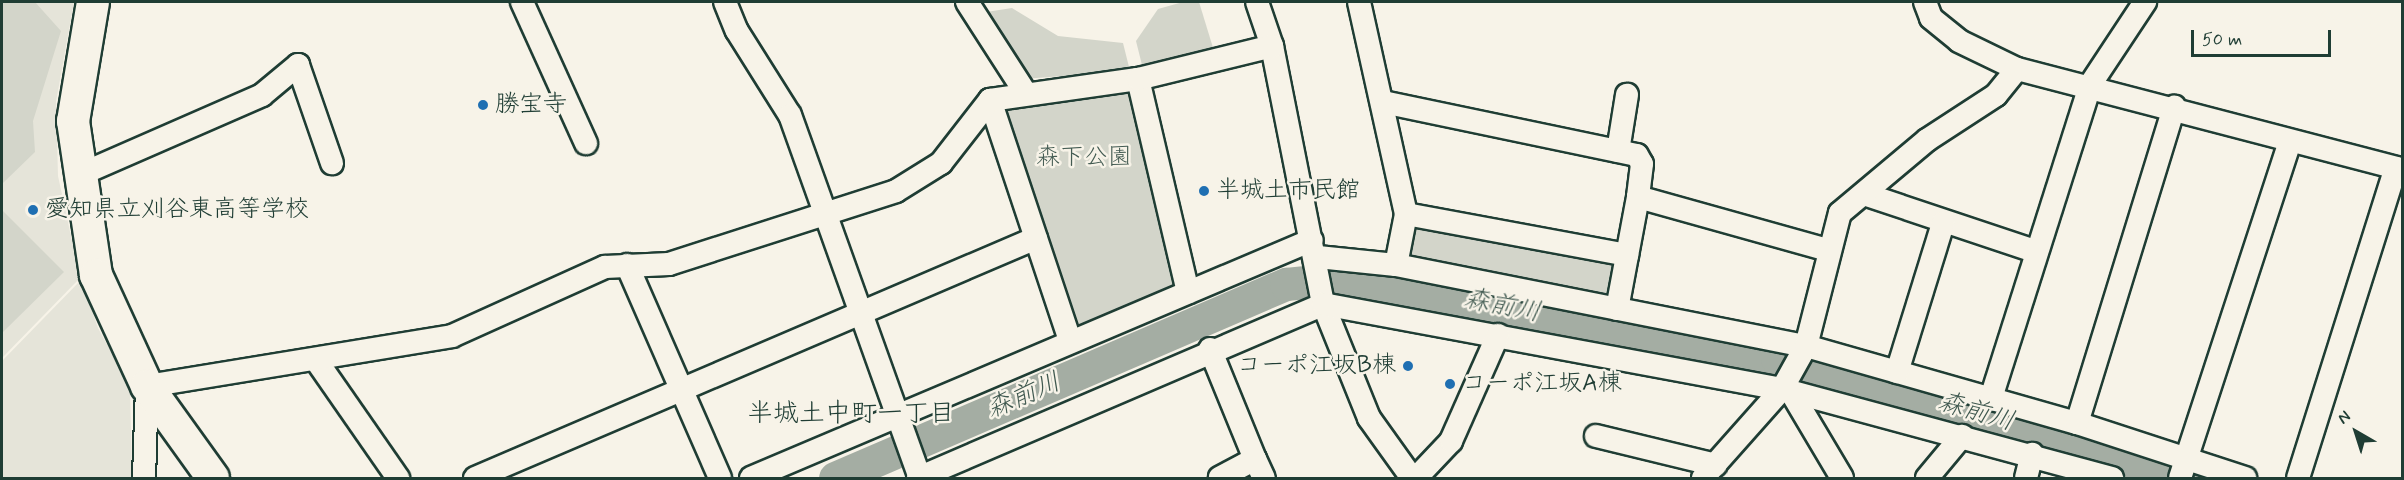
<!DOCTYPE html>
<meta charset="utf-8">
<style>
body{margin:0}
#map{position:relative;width:2404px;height:480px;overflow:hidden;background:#f7f3e8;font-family:Mynerve,"Klee One",sans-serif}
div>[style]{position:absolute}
.built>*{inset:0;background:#e5e4d9}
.green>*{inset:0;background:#d3d5ca;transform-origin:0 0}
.river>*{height:33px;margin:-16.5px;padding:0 16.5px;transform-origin:16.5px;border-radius:16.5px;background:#a4ada3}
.roads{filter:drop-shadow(2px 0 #1f3d34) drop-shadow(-2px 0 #1f3d34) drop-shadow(0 2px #1f3d34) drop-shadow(0 -2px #1f3d34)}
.street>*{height:22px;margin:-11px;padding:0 11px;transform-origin:11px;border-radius:11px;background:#f7f3e8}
.secondary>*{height:32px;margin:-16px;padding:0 16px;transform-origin:16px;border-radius:16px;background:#f7f3e8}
.dots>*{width:16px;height:16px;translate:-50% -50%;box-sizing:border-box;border:3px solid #f7f3e8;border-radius:50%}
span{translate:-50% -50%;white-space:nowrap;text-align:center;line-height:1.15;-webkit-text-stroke:5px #f7f3e8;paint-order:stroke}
.poi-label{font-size:24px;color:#1f3d34}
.left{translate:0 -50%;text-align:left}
.right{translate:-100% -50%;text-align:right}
.park-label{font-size:24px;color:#435b52}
.water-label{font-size:26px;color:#405950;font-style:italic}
.neighbourhood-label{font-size:26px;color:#1f3d34}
.frame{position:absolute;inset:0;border:3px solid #1f3d34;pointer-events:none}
.north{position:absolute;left:2326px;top:402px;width:60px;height:60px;-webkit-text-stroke:4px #f7f3e8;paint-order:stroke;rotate:321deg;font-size:16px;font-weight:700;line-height:24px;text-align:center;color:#1f3d34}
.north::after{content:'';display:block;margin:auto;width:21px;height:27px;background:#1f3d34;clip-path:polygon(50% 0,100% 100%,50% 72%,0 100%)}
.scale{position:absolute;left:2191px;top:30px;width:140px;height:27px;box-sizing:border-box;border:3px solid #1f3d34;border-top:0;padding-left:8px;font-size:18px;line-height:21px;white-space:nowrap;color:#1f3d34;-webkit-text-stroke:4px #f7f3e8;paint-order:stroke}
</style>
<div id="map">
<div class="built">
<i style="clip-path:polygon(2px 2px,74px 2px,56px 102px,58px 176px,80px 278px,2px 358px)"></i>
<i style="clip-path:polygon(81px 280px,98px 328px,130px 387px,132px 478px,2px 478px,2px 361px)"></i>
</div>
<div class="green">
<i style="clip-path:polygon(2px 2px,35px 2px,61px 31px,33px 121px,35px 152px,2px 184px)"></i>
<i style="clip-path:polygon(1183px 2px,1199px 2px,1214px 51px,1143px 69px,1136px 41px,1158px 9px)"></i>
<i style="clip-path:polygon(1012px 8px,1058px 36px,1123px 43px,1130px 71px,1023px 79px,980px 13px)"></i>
<i style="clip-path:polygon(1127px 88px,1133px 93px,1177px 290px,1077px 331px,1002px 113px,1007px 106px)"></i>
<i style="clip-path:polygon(2px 210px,64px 272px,2px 333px)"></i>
<i style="clip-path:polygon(1409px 225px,1615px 257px,1613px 295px,1606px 298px,1409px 262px)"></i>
<i style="left:1340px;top:282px;width:452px;height:14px;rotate:10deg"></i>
</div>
<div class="river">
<i style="left:835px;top:478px;width:491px;rotate:-23.3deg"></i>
<i style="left:1286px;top:284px;width:59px;rotate:-5.8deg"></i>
<i style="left:1345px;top:278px;width:439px;rotate:10.5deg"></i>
<i style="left:1777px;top:358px;width:431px;rotate:16.2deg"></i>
</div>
<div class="roads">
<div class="street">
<i style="left:522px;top:2px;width:155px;rotate:65.6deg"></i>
<i style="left:725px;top:2px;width:31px;rotate:68deg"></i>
<i style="left:737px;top:31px;width:99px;rotate:57.8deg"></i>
<i style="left:790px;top:115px;width:386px;rotate:70.3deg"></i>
<i style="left:967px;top:2px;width:107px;rotate:57.2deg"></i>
<i style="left:1257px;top:2px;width:46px;rotate:71.2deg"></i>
<i style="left:1272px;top:46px;width:263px;rotate:78.8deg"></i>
<i style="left:1323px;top:304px;width:123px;rotate:68deg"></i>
<i style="left:1369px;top:418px;width:74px;rotate:54.4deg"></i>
<i style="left:1359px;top:2px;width:217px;rotate:77.5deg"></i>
<i style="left:1406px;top:214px;width:52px;rotate:101.1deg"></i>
<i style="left:1925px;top:2px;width:17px;rotate:69deg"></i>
<i style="left:1931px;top:18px;width:36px;rotate:39deg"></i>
<i style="left:1959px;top:41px;width:64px;rotate:25.8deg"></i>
<i style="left:2017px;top:69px;width:398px;rotate:14.6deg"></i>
<i style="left:1138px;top:79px;width:219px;rotate:76.8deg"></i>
<i style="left:990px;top:100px;width:253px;rotate:71.6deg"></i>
<i style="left:1383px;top:102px;width:259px;rotate:11.8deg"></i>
<i style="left:1637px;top:155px;width:10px;rotate:61deg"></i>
<i style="left:1642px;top:164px;width:33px;rotate:97deg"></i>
<i style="left:1638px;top:197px;width:114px;rotate:100.6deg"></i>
<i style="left:1618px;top:151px;width:57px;rotate:-80.9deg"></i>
<i style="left:77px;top:176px;width:202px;rotate:-23.6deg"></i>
<i style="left:262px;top:95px;width:47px;rotate:-39.8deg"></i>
<i style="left:298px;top:65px;width:104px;rotate:70.9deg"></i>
<i style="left:1867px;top:195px;width:179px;rotate:18.5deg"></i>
<i style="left:1638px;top:197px;width:197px;rotate:15.6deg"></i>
<i style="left:1406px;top:214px;width:225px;rotate:10.5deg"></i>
<i style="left:1318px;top:257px;width:78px;rotate:5.9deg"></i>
<i style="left:1396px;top:265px;width:418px;rotate:11.2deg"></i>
<i style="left:1806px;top:346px;width:282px;rotate:15.9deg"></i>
<i style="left:2077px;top:423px;width:177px;rotate:18.1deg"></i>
<i style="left:627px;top:265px;width:232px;rotate:66.4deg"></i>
<i style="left:1210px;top:349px;width:119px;rotate:67.8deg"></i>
<i style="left:1255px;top:459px;width:40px;rotate:152deg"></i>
<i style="left:316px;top:360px;width:144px;rotate:55.2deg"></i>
<i style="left:1897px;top:372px;width:156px;rotate:-72.8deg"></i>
<i style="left:1791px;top:392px;width:100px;rotate:59.3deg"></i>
<i style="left:1991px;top:398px;width:328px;rotate:-72.4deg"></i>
<i style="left:2090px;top:85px;width:100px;rotate:-56.5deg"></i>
<i style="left:2077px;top:423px;width:331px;rotate:-72.9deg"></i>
<i style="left:1596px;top:436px;width:123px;rotate:13.6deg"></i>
<i style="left:1255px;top:459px;width:21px;rotate:65deg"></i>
<i style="left:144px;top:478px;width:92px;rotate:-88.1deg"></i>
<i style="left:147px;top:386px;width:309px;rotate:-9.3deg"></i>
<i style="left:452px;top:336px;width:168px;rotate:-24.3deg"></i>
<i style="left:605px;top:267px;width:64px;rotate:-2.7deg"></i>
<i style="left:669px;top:264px;width:238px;rotate:-17.8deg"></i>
<i style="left:896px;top:191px;width:53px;rotate:-31.9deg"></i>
<i style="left:941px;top:163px;width:80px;rotate:-52.1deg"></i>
<i style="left:990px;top:100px;width:149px;rotate:-8.1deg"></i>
<i style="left:1138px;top:79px;width:138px;rotate:-13.8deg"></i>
<i style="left:475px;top:478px;width:610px;rotate:-23.16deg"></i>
<i style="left:751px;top:478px;width:609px;rotate:-22.99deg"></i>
<i style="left:918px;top:478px;width:441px;rotate:-23.2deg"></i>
<i style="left:1323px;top:304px;width:467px;rotate:10.5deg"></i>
<i style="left:1782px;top:389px;width:342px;rotate:15.1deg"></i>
<i style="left:1416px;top:478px;width:51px;rotate:-46.6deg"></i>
<i style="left:1451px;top:441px;width:116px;rotate:-66.1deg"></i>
<i style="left:1703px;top:478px;width:119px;rotate:-48.4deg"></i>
<i style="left:1782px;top:389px;width:49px;rotate:-60.8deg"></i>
<i style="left:1806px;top:346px;width:137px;rotate:-75.7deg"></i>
<i style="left:1840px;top:213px;width:114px;rotate:-40deg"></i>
<i style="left:1927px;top:140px;width:82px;rotate:-33.1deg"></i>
<i style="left:1996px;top:95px;width:33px;rotate:-51deg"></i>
<i style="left:1927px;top:478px;width:55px;rotate:-50.2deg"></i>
<i style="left:2026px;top:478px;width:25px;rotate:-76deg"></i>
<i style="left:2180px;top:478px;width:354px;rotate:-71.9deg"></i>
<i style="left:2298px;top:478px;width:325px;rotate:-72.5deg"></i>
</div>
<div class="secondary">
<i style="left:93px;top:2px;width:121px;rotate:99.5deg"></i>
<i style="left:73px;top:121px;width:156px;rotate:81.5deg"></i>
<i style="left:96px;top:275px;width:122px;rotate:65.3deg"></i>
<i style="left:147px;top:386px;width:113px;rotate:54.3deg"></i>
</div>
</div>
<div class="dots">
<i style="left:483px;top:105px;background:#1f6fb2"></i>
<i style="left:1204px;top:191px;background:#1f6fb2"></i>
<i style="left:33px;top:210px;background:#1f6fb2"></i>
<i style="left:1408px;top:366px;background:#1f6fb2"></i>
<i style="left:1450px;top:384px;background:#1f6fb2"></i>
</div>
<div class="poi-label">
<span class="left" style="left:495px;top:105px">勝宝寺</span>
<span class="left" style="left:1216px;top:191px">半城土市民館</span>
<span class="left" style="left:45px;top:210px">愛知県立刈谷東高等学校</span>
<span class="right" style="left:1396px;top:366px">コーポ江坂B棟</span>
<span class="left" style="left:1462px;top:384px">コーポ江坂A棟</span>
</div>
<div class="park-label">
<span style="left:1084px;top:158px">森下公園</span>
</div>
<div class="water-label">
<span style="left:1502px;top:307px;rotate:11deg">森前川</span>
<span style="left:1024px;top:397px;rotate:-23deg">森前川</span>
<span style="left:1976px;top:413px;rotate:16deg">森前川</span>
</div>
<div class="neighbourhood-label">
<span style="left:851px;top:415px">半城土中町一丁目</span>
</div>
<div class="frame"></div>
<div class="north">N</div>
<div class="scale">50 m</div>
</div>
